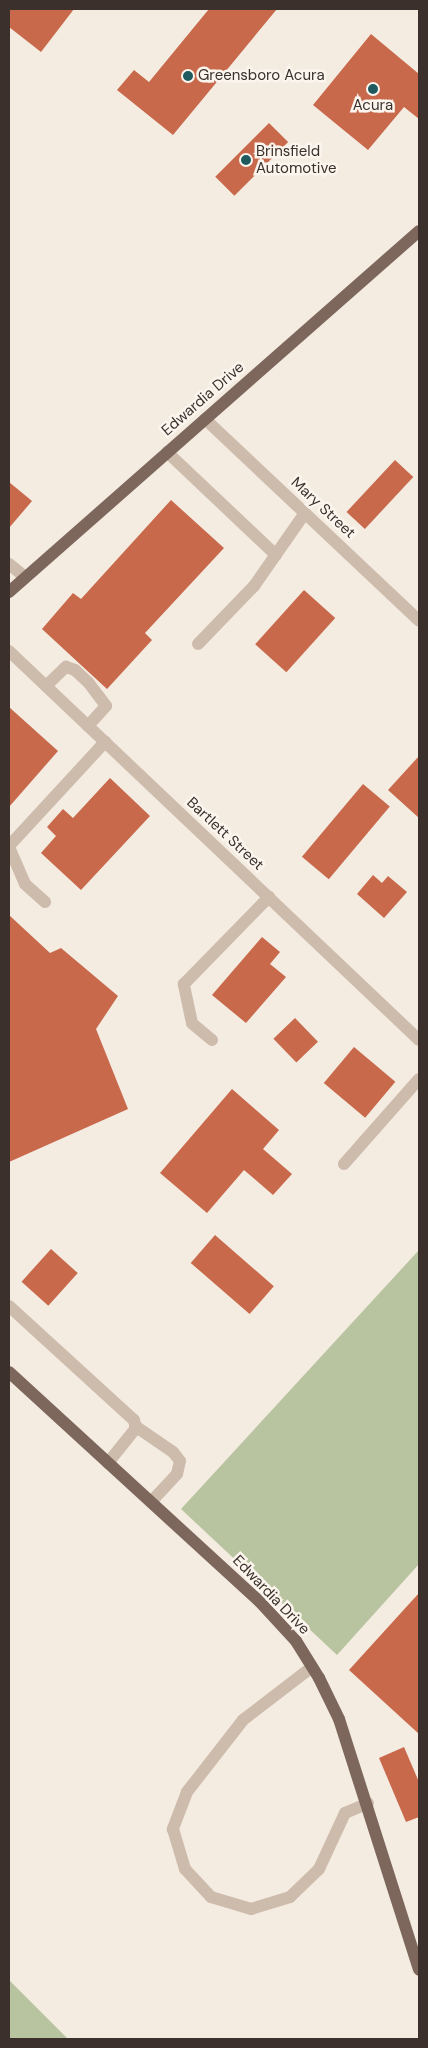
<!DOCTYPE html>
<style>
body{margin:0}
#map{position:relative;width:428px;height:2048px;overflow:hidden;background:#f4ebe1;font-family:"DM Sans",sans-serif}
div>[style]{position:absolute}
.green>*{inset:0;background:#b8c4a0}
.building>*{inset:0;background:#c8694b;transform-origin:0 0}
.minor>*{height:12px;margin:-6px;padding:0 6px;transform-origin:6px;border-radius:6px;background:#cdbbac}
.major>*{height:12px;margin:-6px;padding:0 6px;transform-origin:6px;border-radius:6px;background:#7d675c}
.dots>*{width:14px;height:14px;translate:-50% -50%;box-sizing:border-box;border:2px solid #fbf5ee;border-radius:50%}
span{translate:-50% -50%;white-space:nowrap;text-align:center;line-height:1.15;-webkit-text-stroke:5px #fbf5ee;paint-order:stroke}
.poi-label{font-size:15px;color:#3b302b}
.left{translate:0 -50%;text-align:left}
.street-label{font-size:15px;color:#3b302b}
.frame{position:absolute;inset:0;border:10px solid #3b302b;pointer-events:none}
</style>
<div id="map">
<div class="green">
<i style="clip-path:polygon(419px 1250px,419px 1564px,337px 1655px,181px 1509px)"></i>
<i style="clip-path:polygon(9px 1980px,68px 2039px,9px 2039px)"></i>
</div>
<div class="building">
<i style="clip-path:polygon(9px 9px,74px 9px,41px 52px,9px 27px)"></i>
<i style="clip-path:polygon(209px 9px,277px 9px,173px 135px,117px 90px,134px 70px,149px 82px)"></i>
<i style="clip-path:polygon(371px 34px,419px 74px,419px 119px,404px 107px,368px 150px,313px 105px)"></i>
<i style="left:269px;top:123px;width:27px;height:76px;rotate:45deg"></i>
<i style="left:395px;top:460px;width:25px;height:71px;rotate:43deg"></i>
<i style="clip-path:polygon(9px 482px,32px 501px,9px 528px)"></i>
<i style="clip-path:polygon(171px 500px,224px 548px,145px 633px,152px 640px,107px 689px,42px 629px,73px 593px,81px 599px)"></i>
<i style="left:304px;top:590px;width:42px;height:73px;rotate:42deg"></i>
<i style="clip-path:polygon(9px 707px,58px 751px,9px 807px)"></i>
<i style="clip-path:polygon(419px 756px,419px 818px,388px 790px)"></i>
<i style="clip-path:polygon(110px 778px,150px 816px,81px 890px,41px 853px,56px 836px,47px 827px,63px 809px,73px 818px)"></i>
<i style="left:363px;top:784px;width:35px;height:95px;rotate:40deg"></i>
<i style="clip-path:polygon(373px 875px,382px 883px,388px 876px,407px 892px,384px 918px,357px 894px)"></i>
<i style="clip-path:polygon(9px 915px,50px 953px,61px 948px,118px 996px,96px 1029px,128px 1109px,9px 1162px)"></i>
<i style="clip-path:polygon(262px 937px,280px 952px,270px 964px,286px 977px,246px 1023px,212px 995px)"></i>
<i style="left:295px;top:1018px;width:33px;height:30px;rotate:46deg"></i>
<i style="left:354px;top:1047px;width:54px;height:47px;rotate:40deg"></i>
<i style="clip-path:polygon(232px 1089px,279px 1130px,263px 1149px,292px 1174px,273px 1195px,244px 1170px,207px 1213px,160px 1173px)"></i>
<i style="left:215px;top:1235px;width:78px;height:37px;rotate:41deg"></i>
<i style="left:51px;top:1249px;width:36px;height:44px;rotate:42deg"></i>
<i style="clip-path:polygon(419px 1593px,419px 1734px,349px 1670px)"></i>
<i style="clip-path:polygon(404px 1747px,419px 1782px,419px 1817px,406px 1822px,379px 1758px)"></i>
</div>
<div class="minor">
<i style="left:205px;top:419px;width:294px;rotate:43.3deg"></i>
<i style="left:167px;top:452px;width:150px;rotate:43.4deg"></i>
<i style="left:9px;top:564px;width:21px;rotate:39deg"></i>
<i style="left:198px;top:644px;width:81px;rotate:-46deg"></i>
<i style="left:254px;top:586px;width:89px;rotate:-55.1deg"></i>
<i style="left:9px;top:651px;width:565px;rotate:43.49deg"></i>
<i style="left:46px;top:686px;width:28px;rotate:-44deg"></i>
<i style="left:66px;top:667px;width:9px;rotate:18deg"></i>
<i style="left:75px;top:670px;width:18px;rotate:43deg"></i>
<i style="left:88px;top:682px;width:30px;rotate:53deg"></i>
<i style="left:106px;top:706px;width:27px;rotate:132deg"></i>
<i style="left:9px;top:846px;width:142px;rotate:-47.3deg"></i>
<i style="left:9px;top:847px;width:40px;rotate:66.6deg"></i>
<i style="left:25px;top:884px;width:27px;rotate:42deg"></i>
<i style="left:212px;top:1040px;width:26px;rotate:-140deg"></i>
<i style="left:192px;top:1023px;width:40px;rotate:-102deg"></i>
<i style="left:184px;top:984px;width:122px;rotate:-45.7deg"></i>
<i style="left:344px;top:1164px;width:113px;rotate:-48.6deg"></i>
<i style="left:9px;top:1306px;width:169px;rotate:42.4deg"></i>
<i style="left:134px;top:1420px;width:8px;rotate:76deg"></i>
<i style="left:136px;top:1428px;width:45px;rotate:128.7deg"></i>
<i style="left:135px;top:1426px;width:46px;rotate:34.4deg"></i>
<i style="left:173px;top:1452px;width:11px;rotate:52deg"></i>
<i style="left:180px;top:1461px;width:13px;rotate:103deg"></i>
<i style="left:177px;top:1474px;width:38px;rotate:133deg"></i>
<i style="left:312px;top:1667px;width:87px;rotate:142.5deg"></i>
<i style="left:243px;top:1720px;width:91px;rotate:127.9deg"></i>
<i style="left:187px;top:1792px;width:40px;rotate:111deg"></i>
<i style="left:173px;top:1829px;width:42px;rotate:73.3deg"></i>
<i style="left:185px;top:1869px;width:38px;rotate:47deg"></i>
<i style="left:211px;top:1897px;width:42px;rotate:16.7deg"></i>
<i style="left:251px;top:1909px;width:41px;rotate:-17.1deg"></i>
<i style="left:290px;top:1897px;width:40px;rotate:-44deg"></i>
<i style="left:319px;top:1869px;width:62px;rotate:-65.1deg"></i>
<i style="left:345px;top:1813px;width:25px;rotate:-23deg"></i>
</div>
<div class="major">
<i style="left:9px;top:592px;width:546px;rotate:-41.36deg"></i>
<i style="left:9px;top:1372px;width:340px;rotate:42.5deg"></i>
<i style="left:260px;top:1602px;width:53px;rotate:47.3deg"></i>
<i style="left:296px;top:1641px;width:44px;rotate:58.1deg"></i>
<i style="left:319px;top:1678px;width:46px;rotate:64deg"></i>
<i style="left:339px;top:1719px;width:263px;rotate:72.3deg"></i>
</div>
<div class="dots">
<i style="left:188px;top:76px;background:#1f5a5e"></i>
<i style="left:373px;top:89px;background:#1f5a5e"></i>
<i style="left:246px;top:160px;background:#1f5a5e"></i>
</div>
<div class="poi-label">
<span class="left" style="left:198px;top:76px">Greensboro Acura</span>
<span style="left:373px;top:106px">Acura</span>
<span class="left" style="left:256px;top:160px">Brinsfield<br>Automotive</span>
</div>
<div class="street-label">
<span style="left:203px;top:399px;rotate:-41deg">Edwardia Drive</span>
<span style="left:323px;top:508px;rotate:43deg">Mary Street</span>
<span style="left:225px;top:834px;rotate:43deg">Bartlett Street</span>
<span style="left:271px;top:1595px;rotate:46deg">Edwardia Drive</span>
</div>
<div class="frame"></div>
</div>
